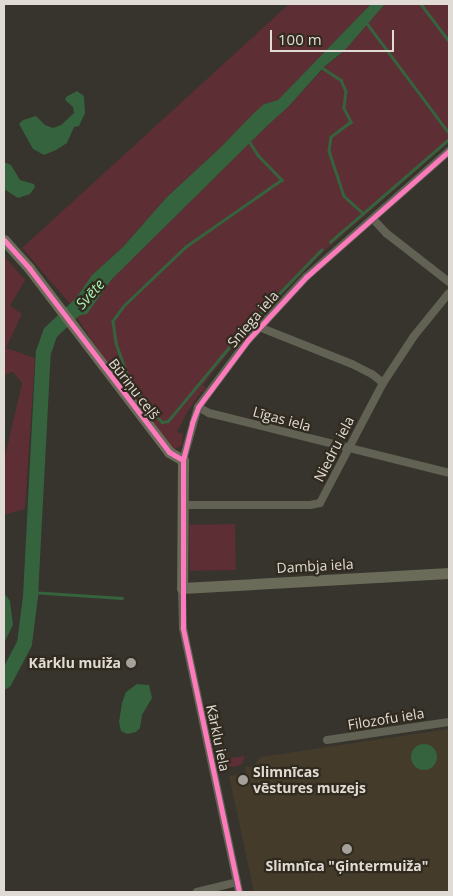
<!DOCTYPE html>
<meta charset="utf-8">
<style>
body{margin:0}
#map{position:relative;width:453px;height:896px;overflow:hidden;background:#37332d;font-family:"Open Sans",sans-serif}
div>[style]{position:absolute}
.built>*{inset:0;background:#443b2a}
.green>*{inset:0;background:#5d2e34;transform-origin:0 0}
.water>*{inset:0;background:#35633d}
.round{border-radius:50%}
.stream>*{height:2.5px;margin:-1.25px;padding:0 1.25px;transform-origin:1.25px;border-radius:1.25px;background:#35633d}
.river>*{height:15px;margin:-7.5px;padding:0 7.5px;transform-origin:7.5px;border-radius:7.5px;background:#35633d}
.street>*{height:8px;margin:-4px;padding:0 4px;transform-origin:4px;border-radius:4px;background:#616253}
.secondary>*{height:11px;margin:-5.5px;padding:0 5.5px;transform-origin:5.5px;border-radius:5.5px;background:#6a6b59}
.cycleway>*{height:5px;margin:-2.5px;padding:0 2.5px;transform-origin:2.5px;border-radius:2.5px;background:#fd7abc}
.dots>*{width:14px;height:14px;translate:-50% -50%;box-sizing:border-box;border:2px solid #312a1f;border-radius:50%}
span{translate:-50% -50%;white-space:nowrap;text-align:center;line-height:1.15;-webkit-text-stroke:4.5px #312a1f;paint-order:stroke}
.street-label{font-size:14px;color:#e0dcd5}
.poi-label{font-size:14px;color:#e0dcd5;font-weight:700}
.right{translate:-100% -50%;text-align:right}
.left{translate:0 -50%;text-align:left}
.water-label{font-size:15px;color:#a4f0b0;font-style:italic}
.frame{position:absolute;inset:0;border:5px solid #e0dcd5;pointer-events:none}
.scale{position:absolute;left:270px;top:30px;width:124px;height:22px;box-sizing:border-box;border:2px solid #e0dcd5;border-top:0;padding-left:6px;font-size:15px;line-height:18px;white-space:nowrap;color:#e0dcd5;-webkit-text-stroke:4px #312a1f;paint-order:stroke}
</style>
<div id="map">
<div class="built">
<i style="clip-path:polygon(449px 729px,449px 892px,254px 892px,229px 776px,246px 773px,245px 767px,254px 766px,260px 757px)"></i>
</div>
<div class="green">
<i style="clip-path:polygon(289px 4px,371px 4px,278px 100px,264px 104px,220px 148px,167px 197px,123px 247px,92px 275px,71px 305px,22px 248px)"></i>
<i style="clip-path:polygon(385px 4px,449px 4px,449px 142px,323px 252px,244px 333px,203px 385px,206px 388px,203px 392px,201px 392px,188px 411px,177px 432px,183px 434px,182px 445px,174px 450px,105px 360px,76px 316px,87px 314px,112px 279px,268px 125px,288px 107px,325px 67px,345px 50px)"></i>
<i style="clip-path:polygon(4px 256px,25px 280px,10px 306px,22px 314px,6px 348px,35px 358px,25px 509px,4px 515px,4px 461px,22px 383px,13px 372px,4px 375px)"></i>
<i style="left:235px;top:524px;width:46px;height:46px;rotate:89deg"></i>
<i style="clip-path:polygon(245px 756px,242px 764px,234px 767px,226px 765px,222px 759px)"></i>
</div>
<div class="water">
<i style="clip-path:polygon(371px 4px,385px 4px,345px 50px,324px 67px,288px 107px,268px 125px,112px 279px,87px 314px,76px 316px,71px 310px,71px 305px,92px 275px,123px 247px,167px 197px,220px 148px,253px 114px,264px 104px,278px 100px)"></i>
<i style="clip-path:polygon(77px 91px,84px 96px,85px 113px,79px 126px,74px 127px,67px 143px,56px 150px,44px 155px,33px 149px,19px 124px,23px 120px,36px 116px,45px 125px,53px 128px,61px 125px,74px 113px,73px 107px,65px 100px,66px 97px)"></i>
<i style="clip-path:polygon(4px 162px,11px 165px,20px 180px,34px 184px,35px 187px,30px 194px,18px 198px,4px 189px)"></i>
<i style="clip-path:polygon(4px 593px,10px 601px,13px 625px,4px 643px)"></i>
<i style="clip-path:polygon(137px 684px,149px 685px,152px 698px,142px 715px,140px 728px,136px 732px,127px 734px,121px 731px,119px 722px,122px 703px,126px 692px)"></i>
<i class="round" style="left:411px;top:744px;width:26px;height:26px"></i>
</div>
<div class="stream">
<i style="left:421px;top:4px;width:46px;rotate:52.9deg"></i>
<i style="left:366px;top:22px;width:139px;rotate:53.2deg"></i>
<i style="left:321px;top:67px;width:24px;rotate:33deg"></i>
<i style="left:341px;top:80px;width:12px;rotate:66deg"></i>
<i style="left:346px;top:91px;width:17px;rotate:97deg"></i>
<i style="left:344px;top:108px;width:16px;rotate:63deg"></i>
<i style="left:351px;top:122px;width:25px;rotate:143deg"></i>
<i style="left:331px;top:137px;width:14px;rotate:98deg"></i>
<i style="left:329px;top:151px;width:47px;rotate:71.6deg"></i>
<i style="left:344px;top:196px;width:25px;rotate:42deg"></i>
<i style="left:249px;top:141px;width:17px;rotate:57deg"></i>
<i style="left:258px;top:155px;width:35px;rotate:46deg"></i>
<i style="left:282px;top:180px;width:117px;rotate:145.1deg"></i>
<i style="left:186px;top:247px;width:86px;rotate:136.4deg"></i>
<i style="left:124px;top:306px;width:19px;rotate:126deg"></i>
<i style="left:113px;top:321px;width:22px;rotate:82deg"></i>
<i style="left:116px;top:343px;width:45px;rotate:70.3deg"></i>
<i style="left:131px;top:385px;width:48px;rotate:50deg"></i>
<i style="left:162px;top:422px;width:6px;rotate:-9deg"></i>
<i style="left:168px;top:421px;width:113px;rotate:-50.4deg"></i>
<i style="left:240px;top:334px;width:117px;rotate:-46deg"></i>
<i style="left:330px;top:242px;width:157px;rotate:-40.9deg"></i>
<i style="left:30px;top:592px;width:92px;rotate:3.7deg"></i>
</div>
<div class="river">
<i style="left:4px;top:681px;width:43px;rotate:-62.2deg"></i>
<i style="left:24px;top:643px;width:47px;rotate:-82.7deg"></i>
<i style="left:30px;top:596px;width:244px;rotate:-87deg"></i>
<i style="left:43px;top:352px;width:21px;rotate:-71deg"></i>
<i style="left:50px;top:332px;width:51px;rotate:-43.4deg"></i>
</div>
<div class="street">
<i style="left:374px;top:220px;width:18px;rotate:47deg"></i>
<i style="left:386px;top:233px;width:80px;rotate:37.9deg"></i>
<i style="left:259px;top:327px;width:100px;rotate:21.7deg"></i>
<i style="left:352px;top:364px;width:22px;rotate:27deg"></i>
<i style="left:372px;top:374px;width:14px;rotate:39deg"></i>
<i style="left:198px;top:407px;width:13px;rotate:29deg"></i>
<i style="left:209px;top:413px;width:247px;rotate:14deg"></i>
<i style="left:183px;top:460px;width:55px;rotate:-74.2deg"></i>
<i style="left:198px;top:407px;width:84px;rotate:-53.3deg"></i>
<i style="left:248px;top:340px;width:86px;rotate:-47.4deg"></i>
<i style="left:306px;top:277px;width:191px;rotate:-41.4deg"></i>
<i style="left:182px;top:505px;width:128px"></i>
<i style="left:310px;top:505px;width:10px;rotate:-11deg"></i>
<i style="left:320px;top:503px;width:136px;rotate:-62.3deg"></i>
<i style="left:383px;top:383px;width:56px;rotate:-56.6deg"></i>
<i style="left:414px;top:336px;width:55px;rotate:-50.9deg"></i>
<i style="left:182px;top:588px;width:40px;rotate:88.6deg"></i>
<i style="left:183px;top:628px;width:270px;rotate:78deg"></i>
<i style="left:327px;top:740px;width:123px;rotate:-8.4deg"></i>
<i style="left:197px;top:892px;width:41px;rotate:-14deg"></i>
</div>
<div class="secondary">
<i style="left:4px;top:240px;width:38px;rotate:48deg"></i>
<i style="left:29px;top:268px;width:231px;rotate:52.7deg"></i>
<i style="left:169px;top:452px;width:16px;rotate:30deg"></i>
<i style="left:183px;top:460px;width:128px;rotate:90.4deg"></i>
<i style="left:182px;top:588px;width:267px;rotate:-3.2deg"></i>
</div>
<div class="cycleway">
<i style="left:4px;top:240px;width:38px;rotate:48deg"></i>
<i style="left:29px;top:268px;width:231px;rotate:52.7deg"></i>
<i style="left:169px;top:452px;width:16px;rotate:30deg"></i>
<i style="left:239px;top:892px;width:270px;rotate:-102deg"></i>
<i style="left:183px;top:628px;width:168px;rotate:-90deg"></i>
<i style="left:183px;top:460px;width:38px;rotate:-76deg"></i>
<i style="left:192px;top:423px;width:17px;rotate:-69deg"></i>
<i style="left:198px;top:407px;width:84px;rotate:-53.3deg"></i>
<i style="left:248px;top:340px;width:86px;rotate:-47.4deg"></i>
<i style="left:306px;top:277px;width:191px;rotate:-41.4deg"></i>
</div>
<div class="dots">
<i style="left:131px;top:663px;background:#a5a19a"></i>
<i style="left:243px;top:780px;background:#a5a19a"></i>
<i style="left:347px;top:849px;background:#a5a19a"></i>
</div>
<div class="street-label">
<span style="left:253px;top:319px;rotate:-49deg">Sniega iela</span>
<span style="left:134px;top:389px;rotate:52deg">Būriņu ceļš</span>
<span style="left:282px;top:419px;rotate:15deg">Līgas iela</span>
<span style="left:334px;top:449px;rotate:-63deg">Niedru iela</span>
<span style="left:315px;top:566px;rotate:-3deg">Dambja iela</span>
<span style="left:386px;top:719px;rotate:-9deg">Filozofu iela</span>
<span style="left:218px;top:738px;rotate:78deg">Kārklu iela</span>
</div>
<div class="poi-label">
<span class="right" style="left:121px;top:663px">Kārklu muiža</span>
<span class="left" style="left:253px;top:780px">Slimnīcas<br>vēstures muzejs</span>
<span style="left:347px;top:866px">Slimnīca "Ģintermuiža"</span>
</div>
<div class="water-label">
<span style="left:90px;top:294px;rotate:-48deg">Svēte</span>
</div>
<div class="frame"></div>
<div class="scale">100 m</div>
</div>
